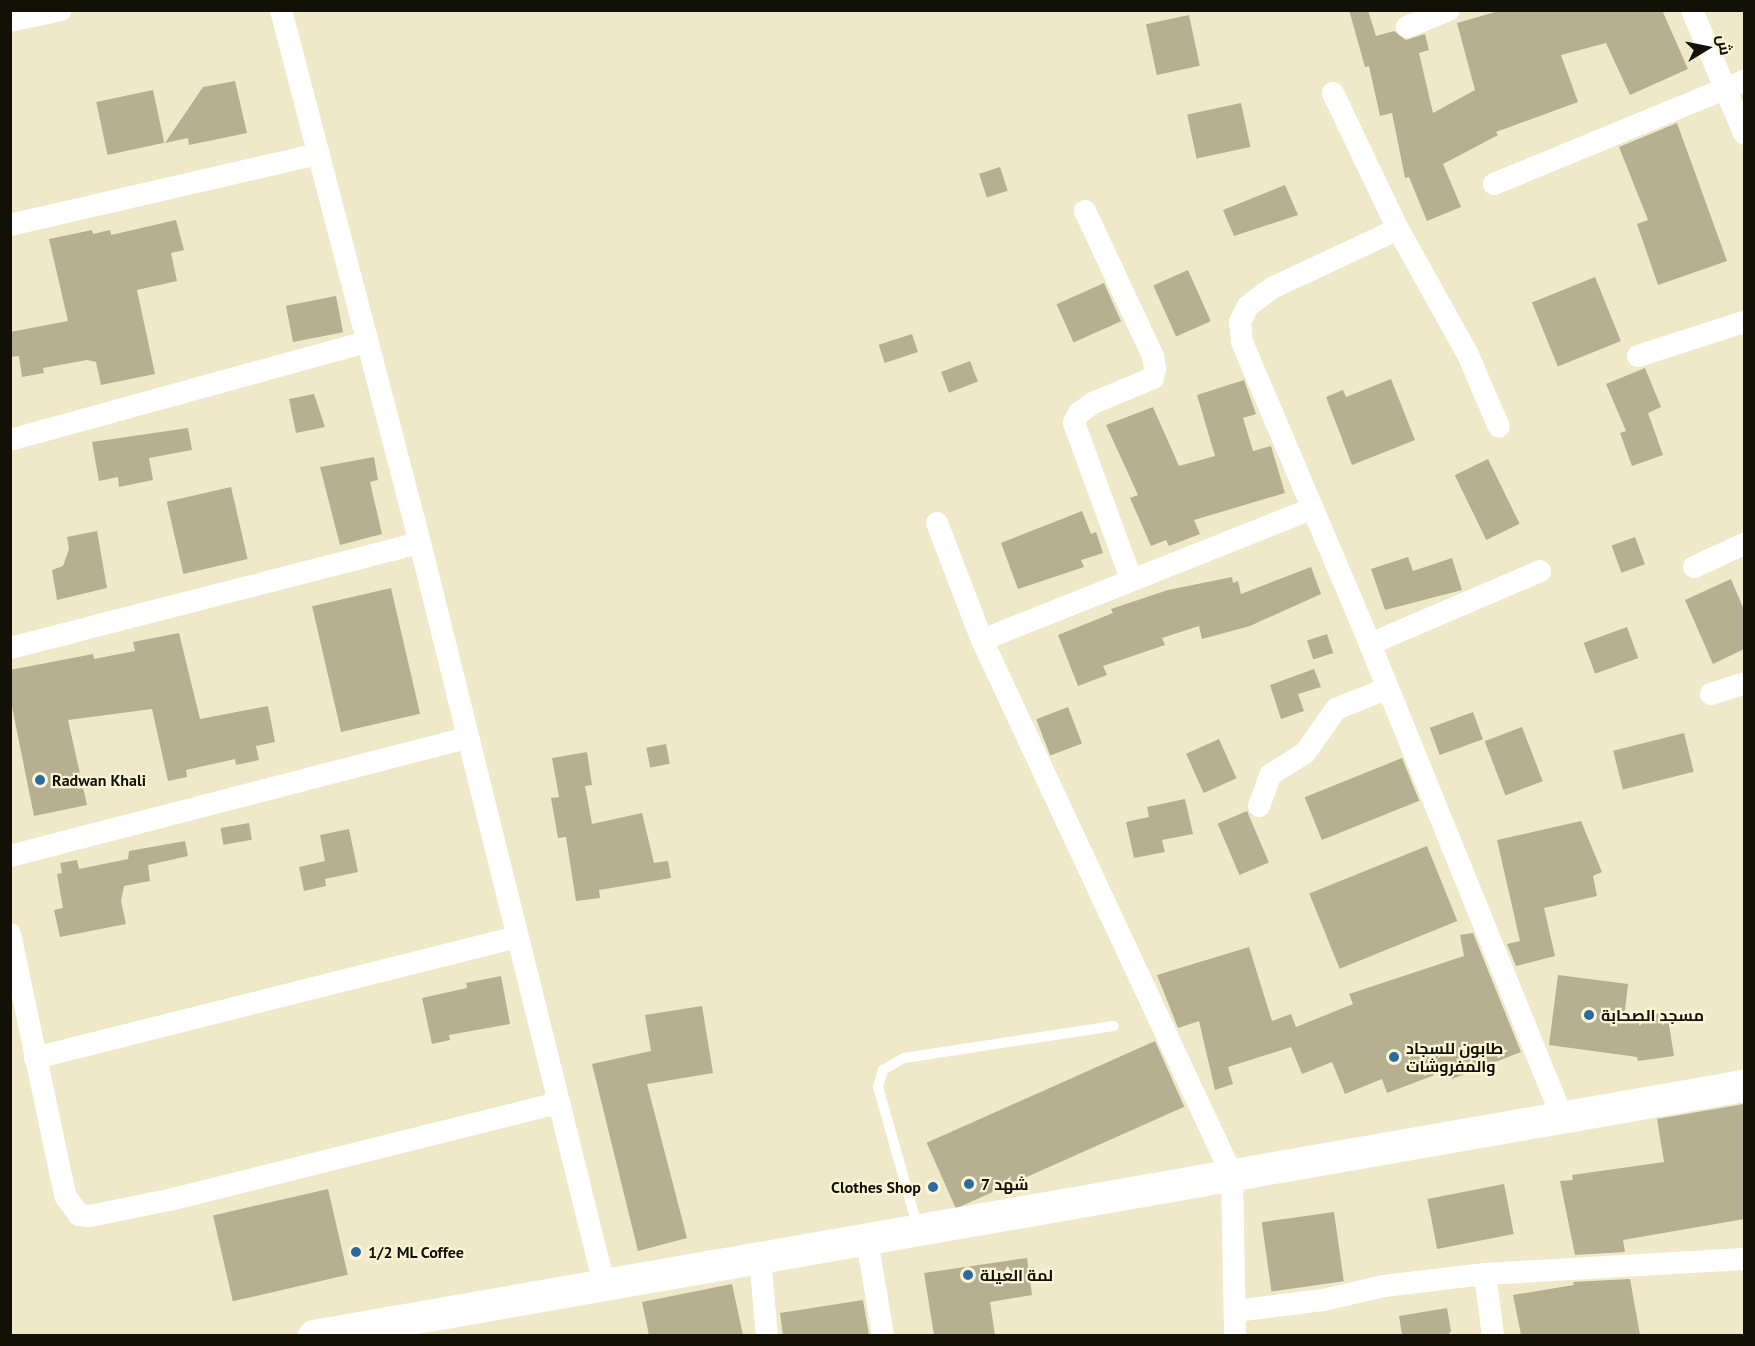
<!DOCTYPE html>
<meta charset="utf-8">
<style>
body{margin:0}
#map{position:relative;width:1755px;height:1346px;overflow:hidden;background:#efe9ca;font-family:"PT Sans",Cairo,sans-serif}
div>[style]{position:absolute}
.building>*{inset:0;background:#b5b092;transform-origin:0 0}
.lane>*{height:10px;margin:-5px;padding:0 5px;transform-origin:5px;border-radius:5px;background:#fff}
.street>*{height:22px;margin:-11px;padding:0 11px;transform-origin:11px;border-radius:11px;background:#fff}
.secondary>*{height:32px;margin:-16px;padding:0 16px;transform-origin:16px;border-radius:16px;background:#fff}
.dots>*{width:16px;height:16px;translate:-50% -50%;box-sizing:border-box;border:3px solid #fcf6d7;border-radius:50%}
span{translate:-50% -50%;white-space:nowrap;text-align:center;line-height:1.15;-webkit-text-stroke:4.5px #fcf6d7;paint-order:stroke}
.poi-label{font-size:16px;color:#131106;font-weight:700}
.left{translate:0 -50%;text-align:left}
.right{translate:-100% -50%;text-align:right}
.frame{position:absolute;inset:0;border:12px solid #131106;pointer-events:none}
.north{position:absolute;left:1677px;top:18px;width:60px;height:60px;-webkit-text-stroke:4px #fcf6d7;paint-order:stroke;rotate:80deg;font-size:16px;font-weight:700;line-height:24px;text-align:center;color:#131106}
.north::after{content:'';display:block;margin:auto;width:21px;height:27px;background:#131106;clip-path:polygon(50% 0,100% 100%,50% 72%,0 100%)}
</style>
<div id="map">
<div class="building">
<i style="clip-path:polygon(1349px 10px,1368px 10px,1376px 36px,1394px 31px,1406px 40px,1425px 34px,1429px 50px,1419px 53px,1433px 113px,1475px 90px,1457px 23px,1502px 10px,1662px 10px,1688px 69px,1630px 95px,1606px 43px,1561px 55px,1578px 102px,1496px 132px,1498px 135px,1443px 164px,1461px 207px,1427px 221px,1409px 177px,1405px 178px,1392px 113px,1380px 116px,1369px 66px,1365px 67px)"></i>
<i style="left:1189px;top:15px;width:52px;height:44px;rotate:78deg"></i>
<i style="clip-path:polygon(235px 81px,247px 133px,189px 145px,188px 138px,165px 143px,203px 87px)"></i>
<i style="left:153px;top:90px;width:54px;height:58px;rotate:78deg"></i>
<i style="left:1241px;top:103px;width:45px;height:55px;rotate:78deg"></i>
<i style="clip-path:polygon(1677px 123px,1727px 261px,1658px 285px,1637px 224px,1648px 220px,1619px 147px)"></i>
<i style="left:1000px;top:167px;width:25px;height:22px;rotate:72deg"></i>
<i style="clip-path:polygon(1285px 185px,1298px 215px,1234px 236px,1223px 210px)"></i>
<i style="clip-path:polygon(176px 220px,184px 250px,171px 253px,177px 281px,137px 290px,155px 374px,101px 385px,96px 362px,87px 360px,43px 368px,44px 373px,22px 377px,19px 356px,10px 357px,10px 332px,68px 321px,49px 239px,92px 230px,93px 234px,110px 230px,111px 235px)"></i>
<i style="left:1188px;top:270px;width:56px;height:38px;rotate:66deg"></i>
<i style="left:1595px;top:277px;width:69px;height:68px;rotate:68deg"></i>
<i style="left:1104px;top:283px;width:42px;height:52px;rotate:66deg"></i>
<i style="left:336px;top:296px;width:37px;height:51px;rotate:79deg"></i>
<i style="left:912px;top:334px;width:19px;height:35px;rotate:72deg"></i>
<i style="left:970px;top:361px;width:22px;height:31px;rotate:69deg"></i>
<i style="clip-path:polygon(1645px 368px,1661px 407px,1648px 413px,1663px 455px,1632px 466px,1620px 433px,1626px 431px,1606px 384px)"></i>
<i style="clip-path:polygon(1391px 379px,1415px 440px,1352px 465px,1326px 397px,1343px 390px,1346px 397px)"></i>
<i style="clip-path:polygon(1244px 380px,1256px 414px,1243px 418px,1253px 451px,1271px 446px,1285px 493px,1194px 520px,1200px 534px,1169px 546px,1166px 540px,1151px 546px,1130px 498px,1138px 495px,1106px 425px,1153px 407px,1179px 466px,1215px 456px,1197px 395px)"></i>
<i style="clip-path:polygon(314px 394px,325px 427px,296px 433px,289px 399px)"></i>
<i style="clip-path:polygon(188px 428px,192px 450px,149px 458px,153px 480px,119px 487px,118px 477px,99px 481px,92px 442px)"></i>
<i style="clip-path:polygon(374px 457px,378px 480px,370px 482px,382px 534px,340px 545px,320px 467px)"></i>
<i style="left:1488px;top:459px;width:72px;height:37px;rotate:64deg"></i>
<i style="left:231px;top:487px;width:74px;height:66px;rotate:77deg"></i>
<i style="clip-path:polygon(1082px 511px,1091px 534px,1096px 532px,1103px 553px,1081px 560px,1084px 567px,1018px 589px,1001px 543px)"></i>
<i style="clip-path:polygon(97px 531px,107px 588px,57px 600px,52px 570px,63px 566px,69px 549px,67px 537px)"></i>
<i style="left:1635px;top:537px;width:29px;height:25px;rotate:70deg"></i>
<i style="clip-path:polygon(1408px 557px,1413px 571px,1452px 558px,1462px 590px,1385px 610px,1371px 569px)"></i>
<i style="clip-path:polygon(1311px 567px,1321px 594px,1250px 626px,1202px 639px,1199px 626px,1162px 638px,1165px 645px,1103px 666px,1107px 675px,1078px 686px,1058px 635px,1113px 613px,1111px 609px,1168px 590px,1232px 577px,1233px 583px,1238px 581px,1241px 594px)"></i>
<i style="clip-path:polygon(1731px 579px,1744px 610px,1744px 649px,1713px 664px,1685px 600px)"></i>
<i style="left:391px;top:588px;width:129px;height:81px;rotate:77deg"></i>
<i style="left:1627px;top:627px;width:33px;height:46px;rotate:70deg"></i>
<i style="clip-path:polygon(179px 633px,200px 719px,268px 706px,275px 742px,256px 746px,259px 760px,236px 765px,235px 759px,186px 770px,187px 777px,168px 781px,152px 709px,68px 720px,87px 805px,34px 816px,10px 697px,10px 670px,93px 654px,94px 659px,135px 651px,133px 642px)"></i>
<i style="left:1327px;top:634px;width:20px;height:21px;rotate:72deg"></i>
<i style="clip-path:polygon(1314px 669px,1321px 687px,1298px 694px,1304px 711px,1281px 719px,1270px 685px)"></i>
<i style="left:1068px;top:707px;width:39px;height:34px;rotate:69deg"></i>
<i style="left:1473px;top:712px;width:29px;height:46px;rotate:70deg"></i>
<i style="left:1522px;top:727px;width:58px;height:40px;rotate:69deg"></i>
<i style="left:1684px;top:733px;width:40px;height:73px;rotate:76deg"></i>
<i style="left:1219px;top:739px;width:43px;height:36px;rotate:66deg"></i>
<i style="left:666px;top:744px;width:20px;height:20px;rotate:79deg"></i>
<i style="clip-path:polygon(587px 752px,592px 785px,585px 786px,592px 824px,642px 813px,654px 863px,668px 861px,671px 878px,599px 890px,600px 898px,576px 901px,566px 837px,558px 838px,551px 798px,559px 797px,552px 758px)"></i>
<i style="left:1402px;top:758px;width:46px;height:105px;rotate:68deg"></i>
<i style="clip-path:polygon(1185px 799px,1193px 834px,1162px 840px,1165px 852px,1134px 858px,1126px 822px,1149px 817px,1147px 807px)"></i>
<i style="left:1247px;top:811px;width:56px;height:32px;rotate:67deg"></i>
<i style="clip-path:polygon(1581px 821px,1602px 872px,1593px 876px,1597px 896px,1544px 908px,1555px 956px,1516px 966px,1507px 944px,1520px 941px,1497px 840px)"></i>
<i style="left:249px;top:823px;width:17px;height:29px;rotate:80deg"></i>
<i style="clip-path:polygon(349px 829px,358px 872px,325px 879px,326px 886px,304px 891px,299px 867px,325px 861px,320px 835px)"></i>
<i style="clip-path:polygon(185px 841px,188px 856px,148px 865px,150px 881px,124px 886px,121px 901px,126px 924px,60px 937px,54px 910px,63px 908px,57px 874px,62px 873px,60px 863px,77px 860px,79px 869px,128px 859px,129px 851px)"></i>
<i style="left:1427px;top:846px;width:81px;height:127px;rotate:68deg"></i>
<i style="clip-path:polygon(1473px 933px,1521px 1052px,1452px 1079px,1448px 1070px,1387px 1093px,1382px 1079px,1345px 1094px,1332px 1062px,1302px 1074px,1291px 1047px,1228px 1067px,1233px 1084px,1215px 1090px,1199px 1021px,1178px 1028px,1157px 975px,1249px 947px,1272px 1021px,1291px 1014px,1296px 1027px,1353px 1004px,1349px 994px,1464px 956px,1460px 935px)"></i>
<i style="clip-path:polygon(1558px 975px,1628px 984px,1624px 1019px,1667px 1012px,1674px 1056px,1638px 1061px,1637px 1057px,1549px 1045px)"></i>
<i style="clip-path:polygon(501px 976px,510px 1024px,449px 1035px,450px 1040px,432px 1044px,422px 998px,467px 988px,466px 983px)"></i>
<i style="clip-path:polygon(702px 1006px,713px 1073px,647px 1084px,687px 1238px,638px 1251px,592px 1064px,651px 1051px,645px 1015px)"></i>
<i style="left:1155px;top:1041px;width:72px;height:250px;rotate:66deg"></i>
<i style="clip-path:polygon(1744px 1104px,1744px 1219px,1623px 1240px,1625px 1252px,1575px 1255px,1560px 1181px,1573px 1180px,1572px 1175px,1664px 1162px,1657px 1119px)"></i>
<i style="left:1504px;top:1184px;width:51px;height:78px;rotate:79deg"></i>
<i style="left:328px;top:1189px;width:88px;height:118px;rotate:77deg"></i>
<i style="left:1334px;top:1212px;width:70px;height:73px;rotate:82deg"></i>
<i style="clip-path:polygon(1027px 1258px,1032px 1295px,990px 1302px,995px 1335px,934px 1335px,924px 1273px)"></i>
<i style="clip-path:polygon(1630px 1279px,1640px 1335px,1521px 1335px,1513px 1295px,1574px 1285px,1573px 1282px)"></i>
<i style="clip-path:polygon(732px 1284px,743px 1335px,649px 1335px,642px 1302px)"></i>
<i style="clip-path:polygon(863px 1300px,869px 1335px,783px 1335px,780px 1313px)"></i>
<i style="clip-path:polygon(1447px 1308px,1451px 1331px,1448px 1335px,1402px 1335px,1399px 1316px)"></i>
</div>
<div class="lane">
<i style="left:918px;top:1228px;width:147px;rotate:-105.8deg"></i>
<i style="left:878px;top:1087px;width:18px;rotate:-74deg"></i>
<i style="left:883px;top:1070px;width:24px;rotate:-30deg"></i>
<i style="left:904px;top:1058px;width:212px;rotate:-8.7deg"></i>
</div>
<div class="street">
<i style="left:281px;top:10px;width:551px;rotate:75.38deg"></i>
<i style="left:420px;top:543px;width:764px;rotate:76.05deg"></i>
<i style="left:1692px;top:10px;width:134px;rotate:67.1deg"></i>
<i style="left:10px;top:21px;width:52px;rotate:-12.2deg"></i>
<i style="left:1407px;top:27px;width:45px;rotate:-22deg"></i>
<i style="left:1333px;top:93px;width:151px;rotate:64.5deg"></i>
<i style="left:1398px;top:229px;width:139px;rotate:154.9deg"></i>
<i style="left:1272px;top:288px;width:30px;rotate:143deg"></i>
<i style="left:1248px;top:306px;width:18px;rotate:117deg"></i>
<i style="left:1240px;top:322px;width:20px;rotate:84deg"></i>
<i style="left:1242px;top:342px;width:328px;rotate:67deg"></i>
<i style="left:1370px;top:644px;width:513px;rotate:67.89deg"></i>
<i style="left:1494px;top:184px;width:270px;rotate:-22.4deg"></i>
<i style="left:1085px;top:211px;width:160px;rotate:64.9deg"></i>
<i style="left:1153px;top:356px;width:13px;rotate:81deg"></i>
<i style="left:1155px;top:369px;width:9px;rotate:103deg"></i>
<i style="left:1153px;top:378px;width:65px;rotate:157.4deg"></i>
<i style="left:1093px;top:403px;width:17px;rotate:144deg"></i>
<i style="left:1079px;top:413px;width:11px;rotate:117deg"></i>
<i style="left:1074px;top:423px;width:166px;rotate:69.9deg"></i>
<i style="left:10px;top:225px;width:316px;rotate:-13deg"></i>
<i style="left:1398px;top:229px;width:144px;rotate:60.9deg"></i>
<i style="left:1468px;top:355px;width:78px;rotate:66.7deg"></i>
<i style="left:1638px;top:356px;width:111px;rotate:-17.8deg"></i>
<i style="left:10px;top:440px;width:368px;rotate:-15.4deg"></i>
<i style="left:937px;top:523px;width:125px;rotate:69deg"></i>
<i style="left:982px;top:640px;width:591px;rotate:64.95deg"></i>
<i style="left:1232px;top:1175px;width:161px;rotate:88.9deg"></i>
<i style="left:1694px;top:567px;width:55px;rotate:-24.7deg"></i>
<i style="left:982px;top:640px;width:356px;rotate:-21.7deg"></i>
<i style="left:1370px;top:644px;width:185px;rotate:-23.2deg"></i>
<i style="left:10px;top:648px;width:423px;rotate:-14.4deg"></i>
<i style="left:1711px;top:694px;width:35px;rotate:-18deg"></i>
<i style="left:1259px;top:806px;width:33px;rotate:-70deg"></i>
<i style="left:1270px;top:775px;width:41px;rotate:-32.2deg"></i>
<i style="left:1305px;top:753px;width:54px;rotate:-54.8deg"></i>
<i style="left:1336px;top:709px;width:56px;rotate:-22deg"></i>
<i style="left:10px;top:856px;width:470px;rotate:-14.5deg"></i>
<i style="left:10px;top:934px;width:247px;rotate:78.1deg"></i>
<i style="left:61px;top:1176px;width:22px;rotate:77deg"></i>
<i style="left:66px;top:1197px;width:22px;rotate:54deg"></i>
<i style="left:79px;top:1215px;width:11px;rotate:5deg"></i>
<i style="left:90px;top:1216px;width:85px;rotate:-11.6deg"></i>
<i style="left:173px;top:1199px;width:396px;rotate:-14deg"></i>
<i style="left:35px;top:1058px;width:495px;rotate:-14.1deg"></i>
<i style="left:867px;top:1240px;width:97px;rotate:80.5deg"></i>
<i style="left:760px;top:1259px;width:77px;rotate:84.8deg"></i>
<i style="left:1485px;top:1274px;width:63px;rotate:82.6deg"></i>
<i style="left:1236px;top:1311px;width:88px;rotate:-7.2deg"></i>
<i style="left:1323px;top:1300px;width:63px;rotate:-12.9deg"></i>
<i style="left:1384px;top:1286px;width:102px;rotate:-6.8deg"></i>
<i style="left:1485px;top:1274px;width:259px;rotate:-3.3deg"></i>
</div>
<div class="secondary">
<i style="left:314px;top:1336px;width:1452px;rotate:-9.92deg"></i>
</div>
<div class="dots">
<i style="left:40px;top:780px;background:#2c6ba2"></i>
<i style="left:1589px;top:1015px;background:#2c6ba2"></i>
<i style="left:1394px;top:1057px;background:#2c6ba2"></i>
<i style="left:969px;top:1184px;background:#2c6ba2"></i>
<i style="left:933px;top:1187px;background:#2c6ba2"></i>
<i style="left:356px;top:1252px;background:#2c6ba2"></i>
<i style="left:968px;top:1275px;background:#2c6ba2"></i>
</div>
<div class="poi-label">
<span class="left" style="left:52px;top:780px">Radwan Khali</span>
<span class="left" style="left:1601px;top:1015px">مسجد الصحابة</span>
<span class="left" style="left:1406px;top:1057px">طابون للسجاد<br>والمفروشات</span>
<span class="left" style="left:981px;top:1184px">شهد 7</span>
<span class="right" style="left:921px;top:1187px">Clothes Shop</span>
<span class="left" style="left:368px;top:1252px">1/2 ML Coffee</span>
<span class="left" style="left:980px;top:1275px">لمة العيلة</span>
</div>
<div class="frame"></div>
<div class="north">ش</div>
</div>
